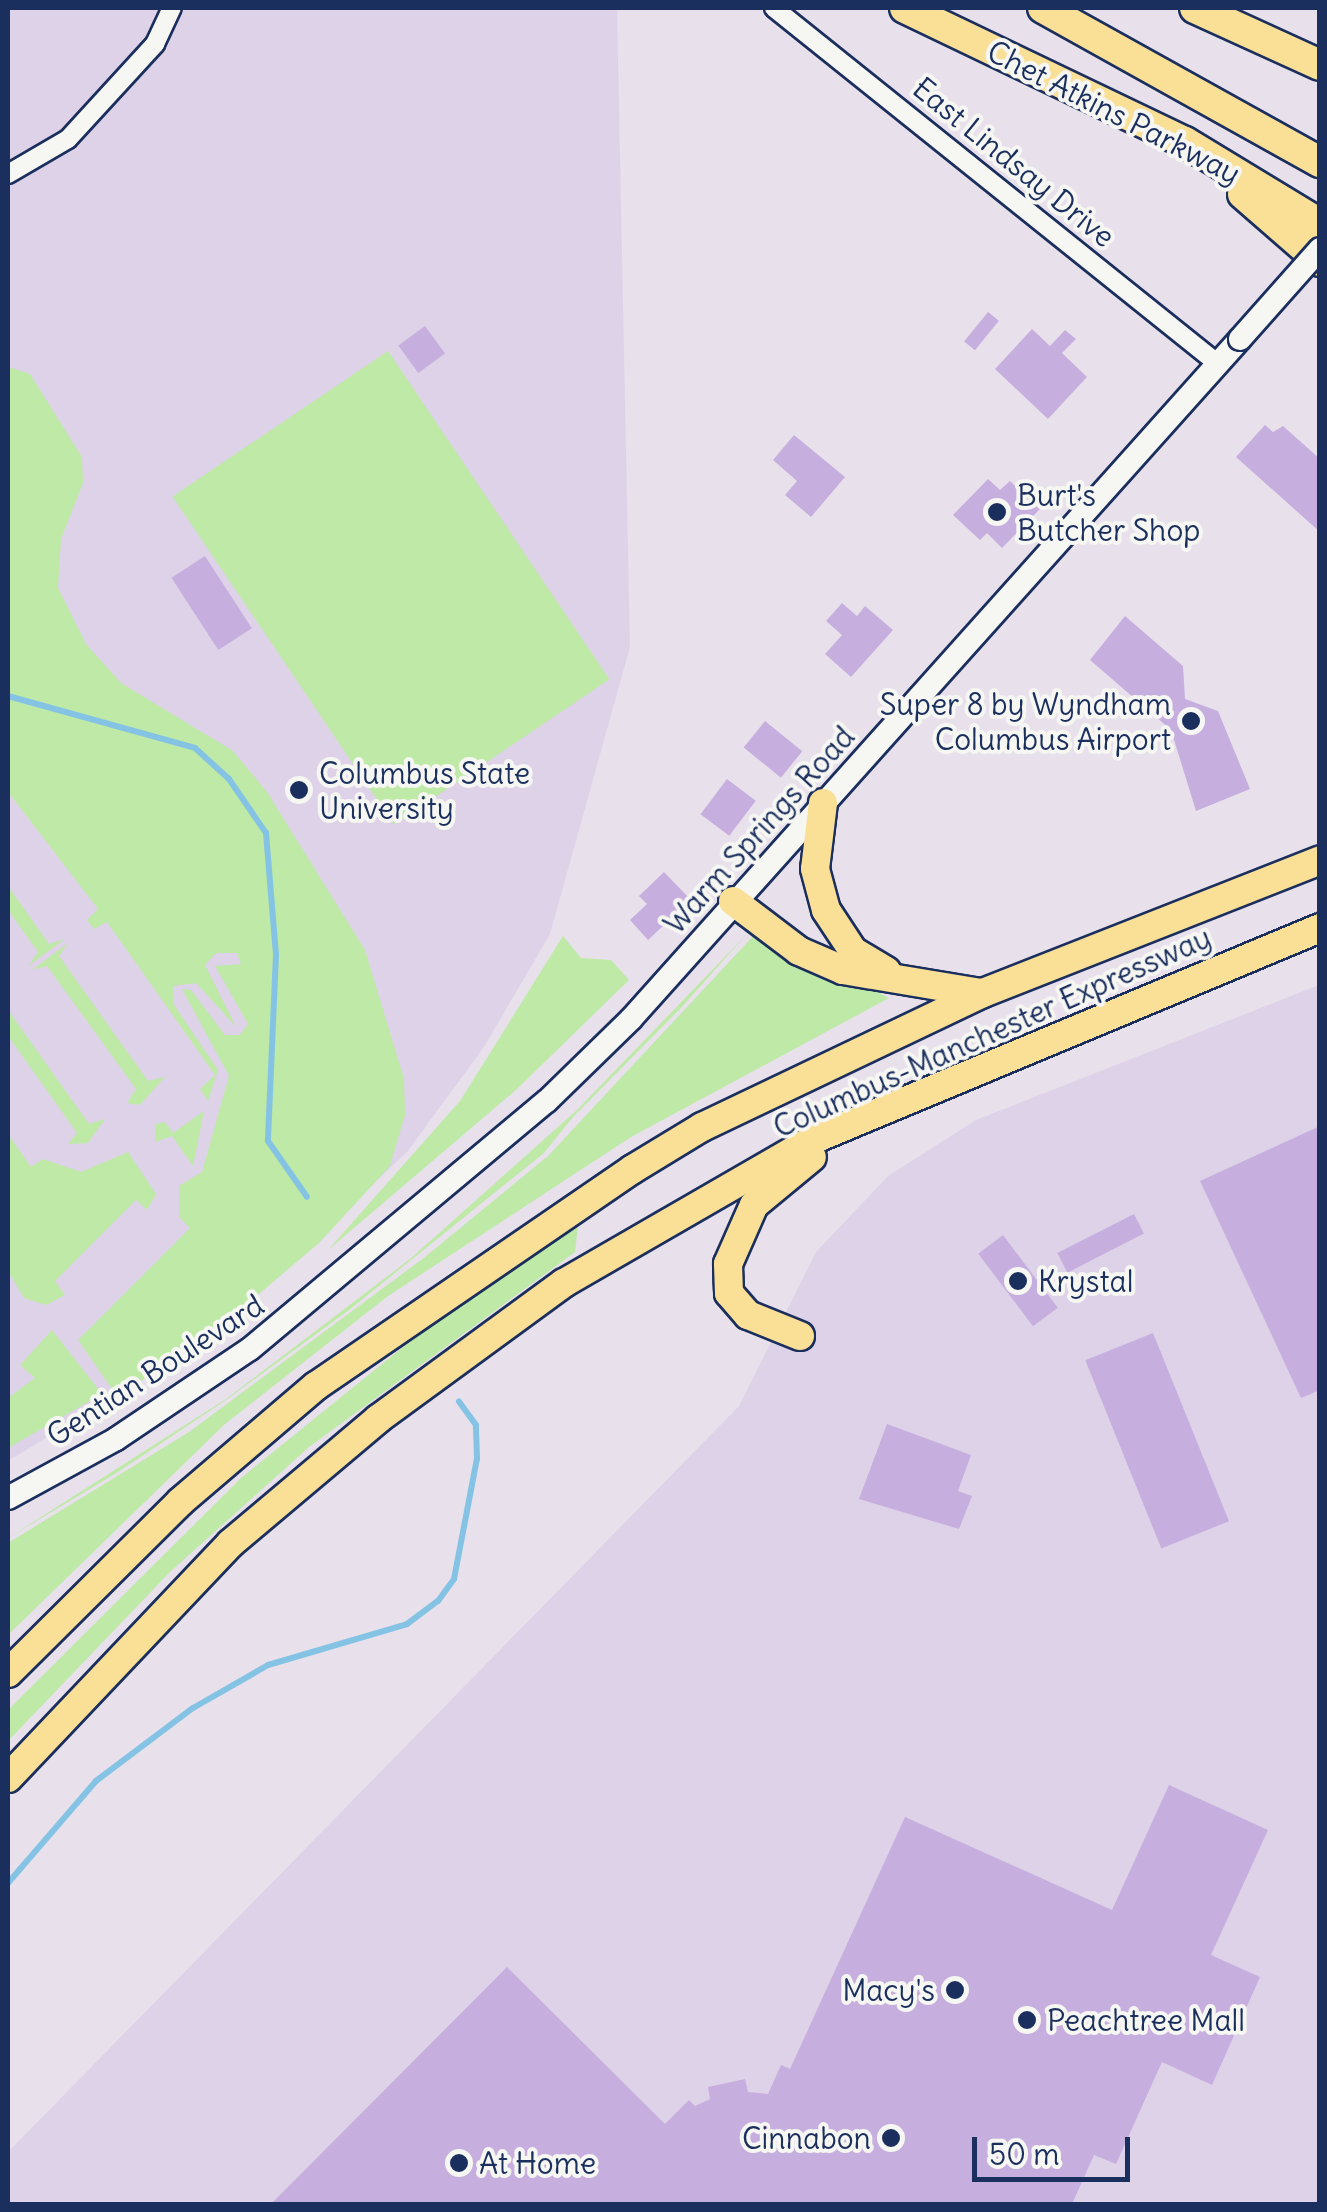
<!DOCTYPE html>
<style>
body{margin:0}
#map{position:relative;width:1327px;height:2212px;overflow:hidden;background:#e8e1ec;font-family:Delius,sans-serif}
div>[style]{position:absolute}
.built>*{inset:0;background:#ded2e8}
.green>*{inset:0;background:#bee9a6;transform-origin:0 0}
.stream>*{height:6px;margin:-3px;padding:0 3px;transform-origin:3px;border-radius:3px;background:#85c3e5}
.building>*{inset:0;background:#c6afde;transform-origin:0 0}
.roads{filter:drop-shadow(2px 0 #1b2f5e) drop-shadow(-2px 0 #1b2f5e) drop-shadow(0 2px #1b2f5e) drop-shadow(0 -2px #1b2f5e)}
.minor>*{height:18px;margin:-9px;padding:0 9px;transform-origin:9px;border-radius:9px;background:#f6f6f2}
.secondary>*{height:22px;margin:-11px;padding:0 11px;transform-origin:11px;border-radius:11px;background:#f6f6f2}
.trunk>*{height:28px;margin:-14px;padding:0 14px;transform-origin:14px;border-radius:14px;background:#fadf96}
.motorway>*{height:30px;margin:-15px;padding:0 15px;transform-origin:15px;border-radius:15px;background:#fadf96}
.bridges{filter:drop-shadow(2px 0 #1b2f5e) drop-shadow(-2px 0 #1b2f5e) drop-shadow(0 2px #1b2f5e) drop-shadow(0 -2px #1b2f5e)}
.secondary-bridge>*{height:22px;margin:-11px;padding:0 11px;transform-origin:11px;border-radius:11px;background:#f6f6f2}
.dots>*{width:28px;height:28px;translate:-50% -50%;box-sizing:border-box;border:5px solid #f6f6f2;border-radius:50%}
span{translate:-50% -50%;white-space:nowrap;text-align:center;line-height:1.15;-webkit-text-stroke:8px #f6f6f2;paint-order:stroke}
.street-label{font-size:30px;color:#1b2f5e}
.poi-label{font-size:30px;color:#1b2f5e}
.left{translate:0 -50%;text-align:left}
.right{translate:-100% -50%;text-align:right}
.frame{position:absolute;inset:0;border:10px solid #1b2f5e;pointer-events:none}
.scale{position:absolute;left:972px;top:2137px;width:158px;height:45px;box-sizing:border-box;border:5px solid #1b2f5e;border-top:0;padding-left:12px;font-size:30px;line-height:35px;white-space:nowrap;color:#1b2f5e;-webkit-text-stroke:8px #f6f6f2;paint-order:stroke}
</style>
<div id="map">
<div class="built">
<i style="clip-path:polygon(8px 8px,617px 8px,630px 647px,550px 934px,484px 1047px,407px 1152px,281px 1271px,141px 1380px,8px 1461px)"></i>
<i style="clip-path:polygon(1319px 985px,1319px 2204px,8px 2204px,8px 2152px,739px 1406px,816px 1252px,888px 1176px,976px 1120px)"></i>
</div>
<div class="green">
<i style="left:388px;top:351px;width:396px;height:260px;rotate:56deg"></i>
<i style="clip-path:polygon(8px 367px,30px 374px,82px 457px,83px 483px,61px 539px,58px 588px,86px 644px,121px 683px,233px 751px,267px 792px,365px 950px,404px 1079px,405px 1115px,390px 1166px,320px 1242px,226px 1322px,141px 1381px,112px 1389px,78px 1340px,190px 1228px,179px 1217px,179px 1186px,202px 1172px,229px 1076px,182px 989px,191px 990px,225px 1035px,240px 1035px,248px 1024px,215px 966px,241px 964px,237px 953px,216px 953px,205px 965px,236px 1027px,196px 983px,173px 986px,174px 1005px,218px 1070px,208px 1101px,200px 1089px,215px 1075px,107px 922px,94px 929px,87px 920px,98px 909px,8px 792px)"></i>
<i style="clip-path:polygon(8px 886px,49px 944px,65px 939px,28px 966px,38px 952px,8px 910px)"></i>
<i style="clip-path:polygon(756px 933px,889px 998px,631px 1137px,388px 1296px,225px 1424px,8px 1635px,8px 1543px,189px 1432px,425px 1257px,548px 1156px)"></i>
<i style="clip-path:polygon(746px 935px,680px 1009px,573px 1117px,544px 1153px,349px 1310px,226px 1400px,118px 1472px,8px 1538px,226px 1399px,410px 1259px,577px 1110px)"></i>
<i style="clip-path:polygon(563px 936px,581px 958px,611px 960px,629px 980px,517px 1089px,328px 1250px,460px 1101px)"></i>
<i style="clip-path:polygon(68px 943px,59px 956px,148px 1081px,165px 1077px,140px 1105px,127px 1103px,136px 1089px,47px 966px,32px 970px)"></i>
<i style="clip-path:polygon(8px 1010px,89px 1124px,105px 1119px,88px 1143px,68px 1144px,77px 1133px,8px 1036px)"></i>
<i style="clip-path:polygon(204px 1111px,193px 1166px,172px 1136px,155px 1142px,156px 1124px,165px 1122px,173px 1133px)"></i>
<i style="clip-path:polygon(8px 1134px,31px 1167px,43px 1159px,81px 1172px,128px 1152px,156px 1194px,147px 1210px,136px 1200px,55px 1281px,65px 1295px,46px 1305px,24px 1298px,8px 1271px)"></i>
<i style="clip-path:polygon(578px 1226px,575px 1252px,309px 1447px,170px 1572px,8px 1741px,8px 1710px,241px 1478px,424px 1330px)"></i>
<i style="clip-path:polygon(52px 1330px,102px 1394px,8px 1448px,8px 1398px,35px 1378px,20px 1365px)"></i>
</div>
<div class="stream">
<i style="left:8px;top:696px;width:194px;rotate:15.5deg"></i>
<i style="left:195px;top:748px;width:46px;rotate:42.4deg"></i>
<i style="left:229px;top:779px;width:65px;rotate:55.6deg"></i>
<i style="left:266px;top:833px;width:122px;rotate:85.3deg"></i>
<i style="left:276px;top:955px;width:186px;rotate:92.5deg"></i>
<i style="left:268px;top:1141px;width:68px;rotate:55.1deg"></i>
<i style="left:8px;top:1883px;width:135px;rotate:-49.2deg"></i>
<i style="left:96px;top:1781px;width:121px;rotate:-37deg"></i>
<i style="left:193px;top:1708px;width:86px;rotate:-29.8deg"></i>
<i style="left:268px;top:1665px;width:145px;rotate:-16.4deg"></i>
<i style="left:407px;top:1624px;width:39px;rotate:-37deg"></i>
<i style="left:438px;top:1601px;width:27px;rotate:-54deg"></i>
<i style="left:454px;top:1579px;width:123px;rotate:-79.2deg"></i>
<i style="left:477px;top:1458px;width:33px;rotate:-92deg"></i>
<i style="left:476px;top:1425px;width:29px;rotate:-126deg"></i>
</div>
<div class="building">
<i style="left:988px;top:312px;width:14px;height:38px;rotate:39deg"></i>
<i style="left:425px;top:326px;width:34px;height:33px;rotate:54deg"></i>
<i style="clip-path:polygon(1032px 329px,1050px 346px,1065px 330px,1076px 339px,1062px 353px,1087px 377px,1048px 419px,995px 369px)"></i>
<i style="clip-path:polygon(1265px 425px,1273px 432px,1283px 426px,1320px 459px,1320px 532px,1236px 457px)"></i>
<i style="clip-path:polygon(794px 435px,845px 477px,811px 517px,785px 495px,797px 481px,773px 460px)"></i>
<i style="clip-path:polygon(988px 479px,1000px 490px,1010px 481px,1040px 509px,1002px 548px,987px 533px,980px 540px,953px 515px)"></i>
<i style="left:205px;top:556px;width:86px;height:40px;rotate:57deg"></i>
<i style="clip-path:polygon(842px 603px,857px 616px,865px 606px,893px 630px,851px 677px,825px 654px,842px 635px,826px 621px)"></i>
<i style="clip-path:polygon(1125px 616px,1183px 666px,1185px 699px,1218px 711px,1250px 789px,1196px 811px,1171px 730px,1090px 660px)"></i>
<i style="left:765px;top:721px;width:48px;height:34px;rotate:39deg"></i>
<i style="left:727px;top:779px;width:36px;height:44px;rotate:37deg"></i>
<i style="clip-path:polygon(664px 872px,691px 900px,648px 940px,630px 920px,647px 904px,639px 896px)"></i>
<i style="clip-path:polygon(1320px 1126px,1320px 1390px,1301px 1398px,1200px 1181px)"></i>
<i style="left:1134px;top:1214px;width:22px;height:86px;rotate:63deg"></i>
<i style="left:1003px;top:1235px;width:91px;height:31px;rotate:53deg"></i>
<i style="left:1153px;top:1333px;width:203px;height:73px;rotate:68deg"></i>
<i style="clip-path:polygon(887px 1424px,971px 1455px,958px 1491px,972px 1496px,959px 1529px,859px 1499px)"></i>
<i style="clip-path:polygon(1169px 1785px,1268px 1830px,1211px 1955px,1260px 1977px,1212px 2085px,1162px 2062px,1116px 2164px,1094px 2155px,1072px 2204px,271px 2204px,507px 1967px,665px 2124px,689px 2100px,695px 2106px,710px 2099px,708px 2087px,745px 2079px,748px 2092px,768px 2094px,781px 2065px,790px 2069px,905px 1817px,1112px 1910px)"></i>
</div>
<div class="roads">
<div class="minor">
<i style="left:774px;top:8px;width:568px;rotate:38.71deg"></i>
<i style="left:8px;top:174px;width:69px;rotate:-30.3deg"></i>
<i style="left:68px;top:139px;width:129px;rotate:-47.5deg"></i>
<i style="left:155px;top:44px;width:40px;rotate:-65deg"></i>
</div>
<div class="secondary">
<i style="left:8px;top:1498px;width:123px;rotate:-28.6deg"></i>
<i style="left:116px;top:1439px;width:161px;rotate:-33.9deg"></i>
<i style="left:250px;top:1349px;width:387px;rotate:-39.9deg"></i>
<i style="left:547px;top:1101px;width:117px;rotate:-44.3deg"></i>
<i style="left:631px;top:1019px;width:913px;rotate:-48.15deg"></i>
</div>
<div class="trunk">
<i style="left:823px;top:803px;width:66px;rotate:96.9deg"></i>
<i style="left:815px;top:869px;width:42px;rotate:75deg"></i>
<i style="left:826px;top:910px;width:49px;rotate:56.6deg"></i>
<i style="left:853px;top:951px;width:39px;rotate:31deg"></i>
<i style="left:733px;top:901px;width:83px;rotate:37.1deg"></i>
<i style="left:799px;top:951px;width:48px;rotate:23.4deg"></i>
<i style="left:843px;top:970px;width:140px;rotate:9.5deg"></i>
<i style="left:800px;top:1336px;width:56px;rotate:-158deg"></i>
<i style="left:748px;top:1315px;width:29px;rotate:-131deg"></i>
<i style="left:729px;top:1293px;width:29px;rotate:-92deg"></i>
<i style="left:728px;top:1264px;width:64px;rotate:-66.2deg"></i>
<i style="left:754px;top:1205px;width:75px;rotate:-39.6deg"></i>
<i style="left:8px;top:1673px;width:243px;rotate:-44.8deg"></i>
<i style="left:180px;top:1502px;width:179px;rotate:-40.5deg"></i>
<i style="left:316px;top:1386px;width:384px;rotate:-34.4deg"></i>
<i style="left:633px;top:1169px;width:81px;rotate:-31.3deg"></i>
<i style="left:702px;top:1127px;width:311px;rotate:-25.5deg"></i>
<i style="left:983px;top:993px;width:362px;rotate:-21.5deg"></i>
<i style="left:8px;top:1778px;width:324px;rotate:-46.5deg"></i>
<i style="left:231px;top:1543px;width:192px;rotate:-40.1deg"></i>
<i style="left:378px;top:1419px;width:230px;rotate:-36.2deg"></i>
<i style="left:564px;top:1283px;width:286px;rotate:-30deg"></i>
<i style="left:812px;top:1140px;width:550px;rotate:-22.65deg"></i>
</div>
<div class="motorway">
<i style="left:905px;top:8px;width:310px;rotate:25.6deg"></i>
<i style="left:1185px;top:142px;width:158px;rotate:31.3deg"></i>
<i style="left:1043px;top:8px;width:317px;rotate:29.1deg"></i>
<i style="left:1195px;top:8px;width:137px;rotate:24.5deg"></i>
<i style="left:1243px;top:194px;width:102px;rotate:41deg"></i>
</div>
</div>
<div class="bridges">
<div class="secondary-bridge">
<i style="left:1240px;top:339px;width:120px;rotate:-48.4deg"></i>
</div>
</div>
<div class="dots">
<i style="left:997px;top:512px;background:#1b2f5e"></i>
<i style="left:1191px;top:721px;background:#1b2f5e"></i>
<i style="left:299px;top:790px;background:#1b2f5e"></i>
<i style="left:1018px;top:1281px;background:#1b2f5e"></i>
<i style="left:955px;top:1990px;background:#1b2f5e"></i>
<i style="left:1027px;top:2020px;background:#1b2f5e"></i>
<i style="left:891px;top:2138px;background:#1b2f5e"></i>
<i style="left:459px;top:2163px;background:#1b2f5e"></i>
</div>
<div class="street-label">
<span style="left:1114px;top:112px;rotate:27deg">Chet Atkins Parkway</span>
<span style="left:1014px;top:162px;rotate:39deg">East Lindsay Drive</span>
<span style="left:759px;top:830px;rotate:-48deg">Warm Springs Road</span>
<span style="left:992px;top:1032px;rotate:-24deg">Columbus-Manchester Expressway</span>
<span style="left:155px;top:1370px;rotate:-33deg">Gentian Boulevard</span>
</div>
<div class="poi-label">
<span class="left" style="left:1017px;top:512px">Burt's<br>Butcher Shop</span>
<span class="right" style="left:1171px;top:721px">Super 8 by Wyndham<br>Columbus Airport</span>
<span class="left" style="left:319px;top:790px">Columbus State<br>University</span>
<span class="left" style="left:1038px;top:1281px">Krystal</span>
<span class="right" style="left:935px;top:1990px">Macy's</span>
<span class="left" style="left:1047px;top:2020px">Peachtree Mall</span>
<span class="right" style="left:871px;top:2138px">Cinnabon</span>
<span class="left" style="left:479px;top:2163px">At Home</span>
</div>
<div class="frame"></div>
<div class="scale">50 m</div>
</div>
